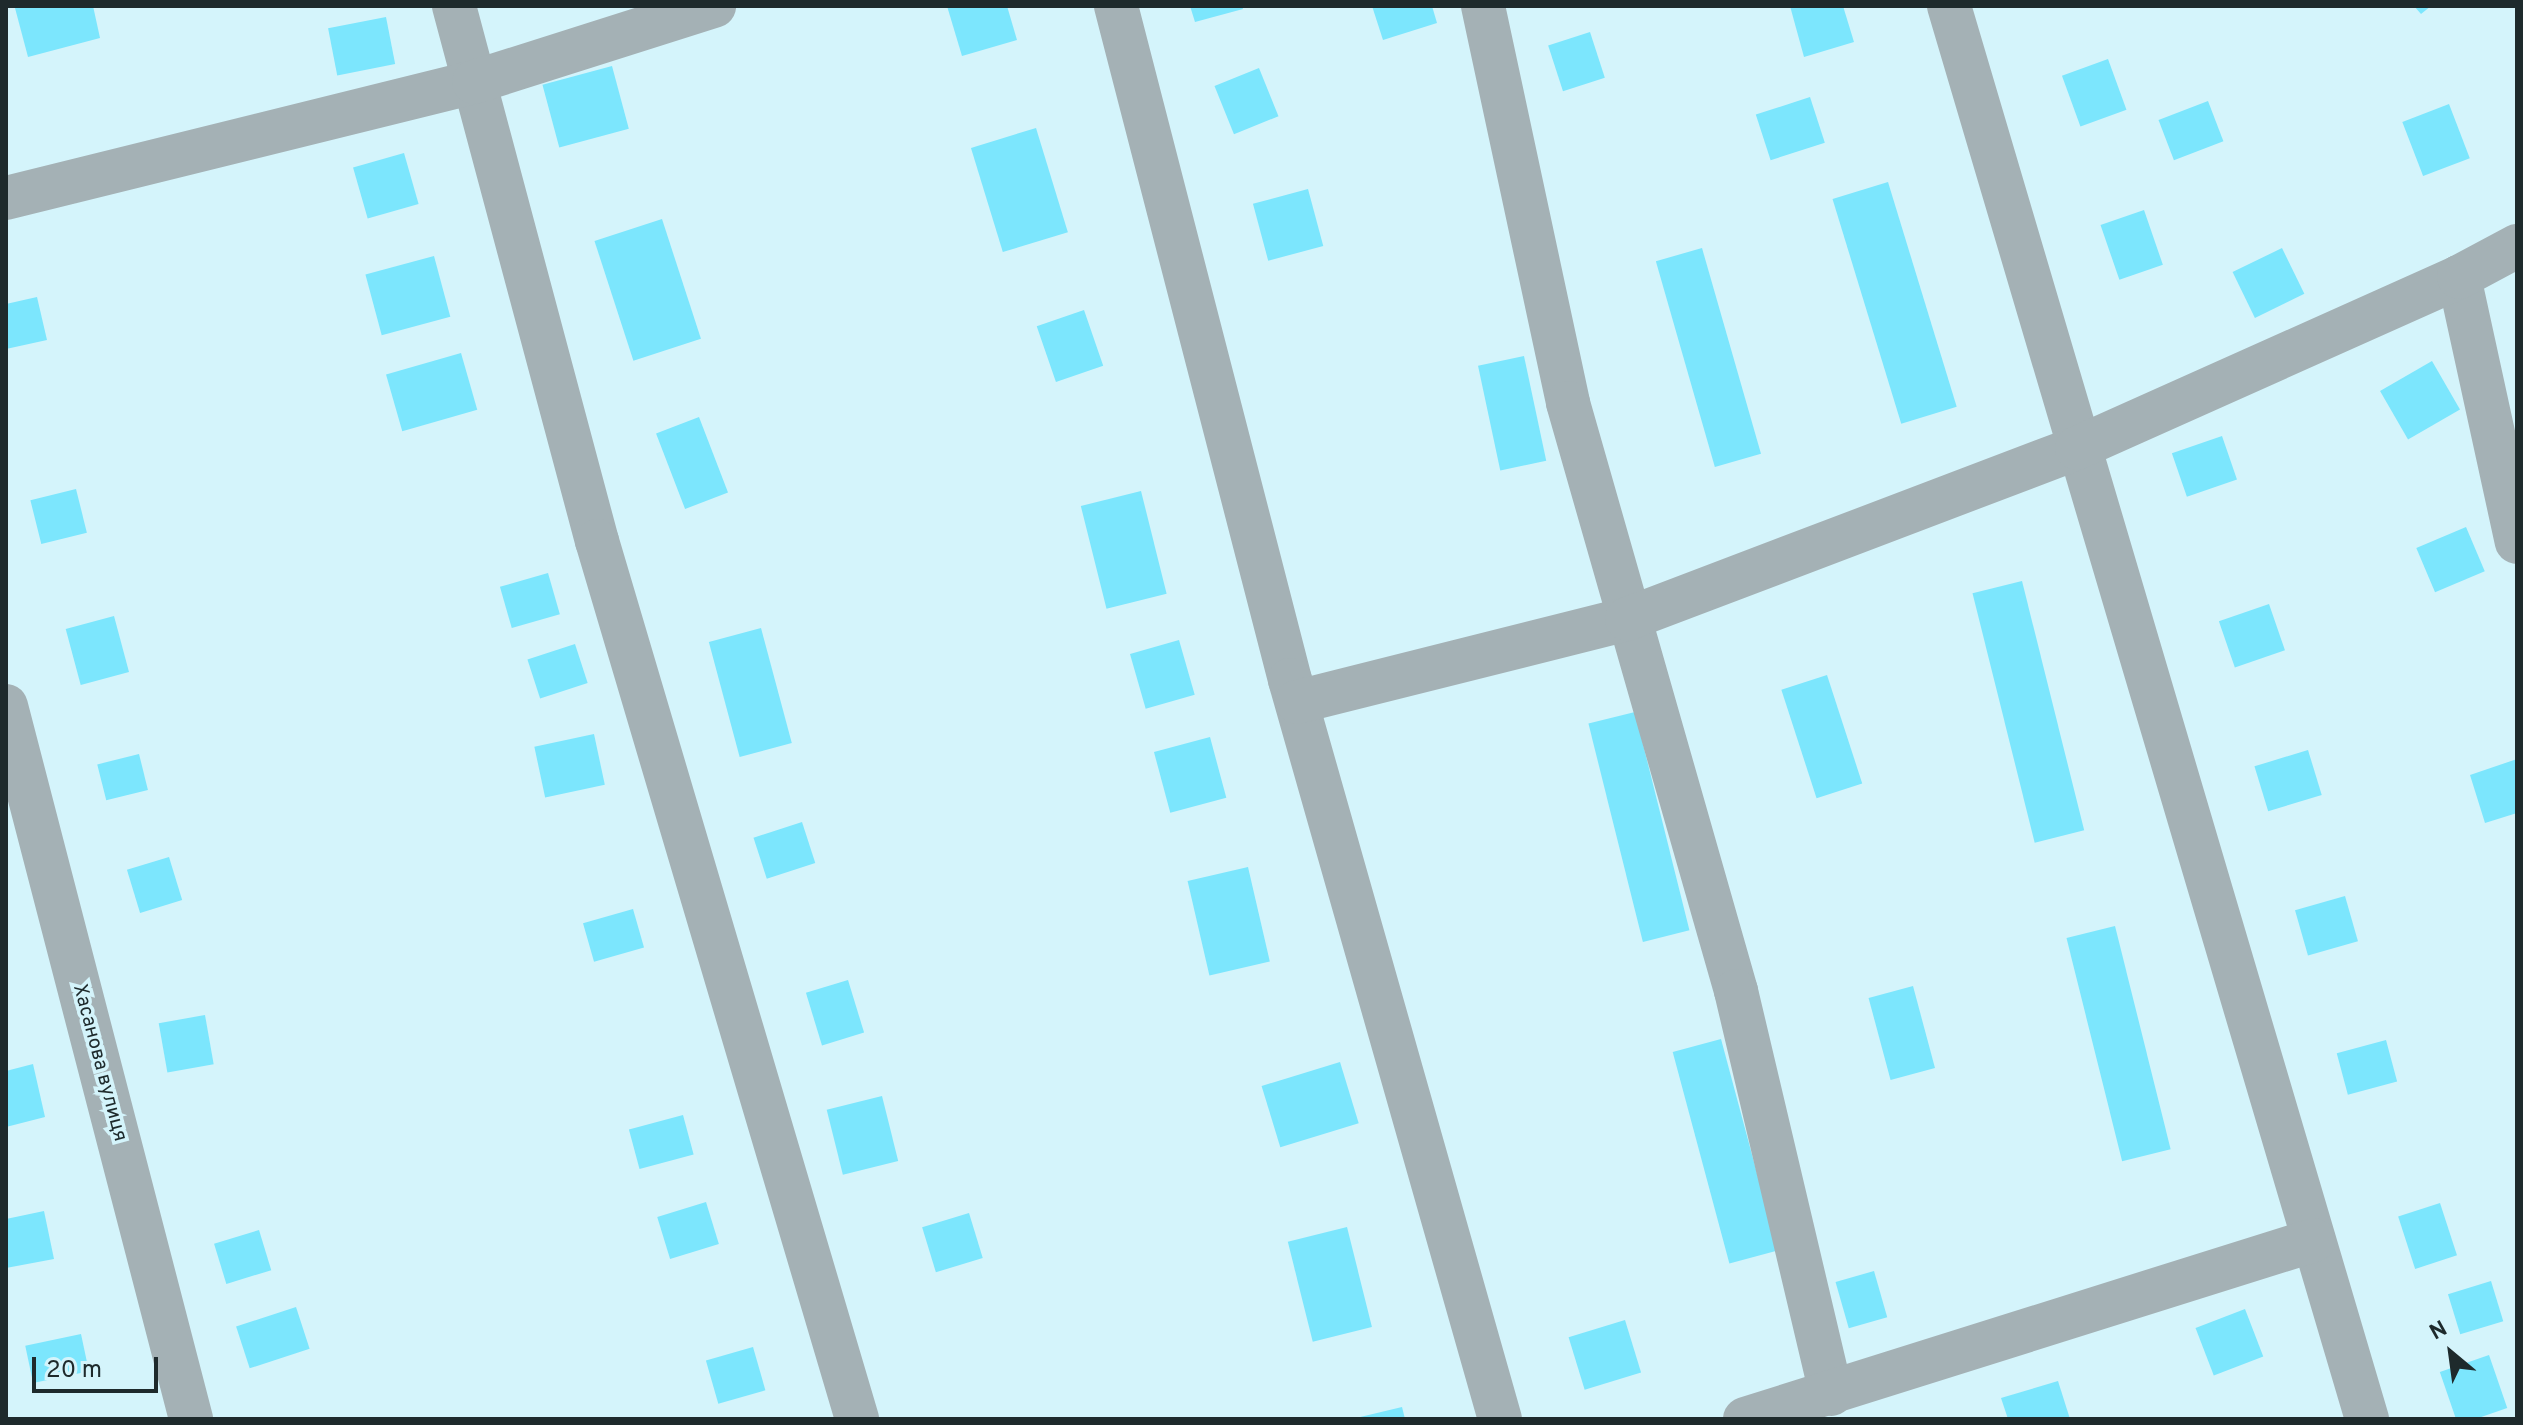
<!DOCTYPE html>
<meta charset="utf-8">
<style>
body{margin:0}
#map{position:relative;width:2523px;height:1425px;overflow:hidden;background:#d4f4fb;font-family:Overpass,sans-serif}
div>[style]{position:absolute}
.building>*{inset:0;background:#7ce6fd;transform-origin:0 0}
.minor>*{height:44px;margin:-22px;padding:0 22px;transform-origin:22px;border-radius:22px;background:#a4b1b5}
.tertiary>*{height:44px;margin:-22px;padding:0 22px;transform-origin:22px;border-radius:22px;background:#a4b1b5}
span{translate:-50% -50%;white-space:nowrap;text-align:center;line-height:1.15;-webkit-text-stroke:7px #d4f4fb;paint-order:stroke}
.street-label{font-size:20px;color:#1e2a2c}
.frame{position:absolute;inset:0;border:8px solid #1e2a2c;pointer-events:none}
.north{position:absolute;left:2411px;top:1313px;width:80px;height:80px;-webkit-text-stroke:6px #d4f4fb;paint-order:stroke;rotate:331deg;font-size:22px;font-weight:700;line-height:32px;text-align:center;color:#1e2a2c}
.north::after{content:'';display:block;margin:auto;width:28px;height:36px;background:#1e2a2c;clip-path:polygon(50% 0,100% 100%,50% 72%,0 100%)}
.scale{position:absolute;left:32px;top:1357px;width:126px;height:36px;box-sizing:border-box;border:4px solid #1e2a2c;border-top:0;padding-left:10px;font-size:24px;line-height:28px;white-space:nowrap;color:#1e2a2c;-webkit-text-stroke:6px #d4f4fb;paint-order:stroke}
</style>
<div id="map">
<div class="building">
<i style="clip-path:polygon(93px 6px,100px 38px,28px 57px,15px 8px)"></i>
<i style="clip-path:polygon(947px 6px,1007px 6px,1017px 40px,962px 56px)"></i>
<i style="clip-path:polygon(1190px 6px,1242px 6px,1243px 9px,1195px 22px)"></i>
<i style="clip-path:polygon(1372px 6px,1432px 6px,1437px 23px,1383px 40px)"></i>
<i style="clip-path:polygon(1790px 6px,1843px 6px,1854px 42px,1804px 57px)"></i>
<i style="clip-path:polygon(2414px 6px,2431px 6px,2421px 14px)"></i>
<i style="left:386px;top:17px;width:48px;height:59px;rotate:79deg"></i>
<i style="left:1590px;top:32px;width:48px;height:44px;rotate:72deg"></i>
<i style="left:2108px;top:59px;width:54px;height:49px;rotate:70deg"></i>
<i style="left:612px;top:66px;width:65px;height:72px;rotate:75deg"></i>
<i style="left:1259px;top:68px;width:52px;height:48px;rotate:68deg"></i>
<i style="left:1810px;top:97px;width:48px;height:57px;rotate:72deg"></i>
<i style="left:2208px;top:101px;width:43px;height:53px;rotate:69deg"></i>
<i style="left:2449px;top:104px;width:58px;height:50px;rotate:69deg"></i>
<i style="left:1036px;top:128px;width:109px;height:68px;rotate:73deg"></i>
<i style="left:404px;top:153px;width:53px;height:53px;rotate:74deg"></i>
<i style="left:1888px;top:182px;width:235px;height:58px;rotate:73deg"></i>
<i style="left:1308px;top:189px;width:59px;height:57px;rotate:75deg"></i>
<i style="left:2144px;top:210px;width:58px;height:46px;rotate:71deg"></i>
<i style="left:662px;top:219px;width:126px;height:71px;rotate:72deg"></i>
<i style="left:1702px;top:248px;width:214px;height:48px;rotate:74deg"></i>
<i style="left:2282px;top:248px;width:51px;height:55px;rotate:64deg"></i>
<i style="left:434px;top:256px;width:63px;height:71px;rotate:75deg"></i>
<i style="clip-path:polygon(37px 297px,47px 340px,6px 349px,6px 304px)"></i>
<i style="left:1084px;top:310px;width:59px;height:50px;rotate:71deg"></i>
<i style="left:461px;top:353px;width:59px;height:78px;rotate:74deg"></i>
<i style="left:1524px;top:356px;width:107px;height:47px;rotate:78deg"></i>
<i style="left:2432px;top:361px;width:56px;height:60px;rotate:60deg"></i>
<i style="left:699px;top:417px;width:81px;height:46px;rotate:69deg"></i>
<i style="left:2222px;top:436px;width:46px;height:53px;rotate:71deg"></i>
<i style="left:76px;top:489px;width:45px;height:47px;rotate:76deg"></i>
<i style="left:1141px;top:491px;width:106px;height:62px;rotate:76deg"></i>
<i style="left:2466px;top:527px;width:48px;height:54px;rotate:67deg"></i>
<i style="left:548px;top:573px;width:43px;height:50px;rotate:74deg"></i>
<i style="left:2022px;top:581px;width:257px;height:51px;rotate:76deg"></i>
<i style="left:2269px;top:604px;width:49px;height:53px;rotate:71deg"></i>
<i style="left:114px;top:616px;width:58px;height:50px;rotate:75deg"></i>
<i style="left:761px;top:628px;width:119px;height:54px;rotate:75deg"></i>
<i style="left:1179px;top:640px;width:57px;height:51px;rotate:74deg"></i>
<i style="left:575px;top:644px;width:41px;height:50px;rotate:72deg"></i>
<i style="left:1827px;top:675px;width:114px;height:48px;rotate:72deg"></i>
<i style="left:1635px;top:712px;width:225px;height:48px;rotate:76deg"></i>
<i style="left:594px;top:734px;width:52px;height:61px;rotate:78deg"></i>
<i style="left:1210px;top:737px;width:63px;height:58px;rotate:75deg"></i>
<i style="left:2308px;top:750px;width:47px;height:56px;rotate:73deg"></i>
<i style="left:139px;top:754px;width:37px;height:43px;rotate:76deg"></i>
<i style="clip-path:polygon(2517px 759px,2517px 813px,2485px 823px,2470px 775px)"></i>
<i style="left:802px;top:822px;width:43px;height:51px;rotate:72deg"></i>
<i style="left:169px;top:857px;width:45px;height:44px;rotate:73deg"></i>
<i style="left:1248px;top:867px;width:97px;height:62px;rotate:77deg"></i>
<i style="left:2345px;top:896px;width:47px;height:52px;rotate:74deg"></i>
<i style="left:633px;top:909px;width:40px;height:52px;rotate:74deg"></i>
<i style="left:2115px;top:926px;width:230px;height:50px;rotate:76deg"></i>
<i style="left:848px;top:980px;width:55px;height:44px;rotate:73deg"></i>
<i style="left:1913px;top:986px;width:85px;height:46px;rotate:75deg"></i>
<i style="left:205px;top:1015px;width:50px;height:47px;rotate:80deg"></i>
<i style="left:1721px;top:1039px;width:219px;height:50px;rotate:75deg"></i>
<i style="left:2386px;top:1040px;width:43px;height:51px;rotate:75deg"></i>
<i style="left:1340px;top:1062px;width:64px;height:82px;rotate:73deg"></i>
<i style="clip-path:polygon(33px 1064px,45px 1117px,6px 1127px,6px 1071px)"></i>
<i style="left:882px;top:1096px;width:67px;height:57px;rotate:76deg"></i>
<i style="left:683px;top:1115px;width:41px;height:56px;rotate:75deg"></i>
<i style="left:706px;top:1202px;width:44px;height:51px;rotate:73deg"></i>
<i style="left:2440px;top:1203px;width:55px;height:44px;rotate:72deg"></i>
<i style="clip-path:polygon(44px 1211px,54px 1259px,6px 1268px,6px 1219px)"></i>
<i style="left:969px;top:1213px;width:47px;height:49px;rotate:73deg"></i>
<i style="left:1347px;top:1227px;width:103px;height:61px;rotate:76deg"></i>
<i style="left:259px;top:1230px;width:42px;height:47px;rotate:73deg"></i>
<i style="left:1874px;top:1271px;width:48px;height:40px;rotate:74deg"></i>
<i style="left:2491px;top:1281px;width:42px;height:45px;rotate:73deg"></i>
<i style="left:296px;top:1307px;width:44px;height:63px;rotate:72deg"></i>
<i style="left:2245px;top:1309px;width:51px;height:53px;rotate:69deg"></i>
<i style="left:1625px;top:1320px;width:55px;height:59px;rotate:73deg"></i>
<i style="left:81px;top:1334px;width:38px;height:57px;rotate:78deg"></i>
<i style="left:753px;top:1347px;width:45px;height:49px;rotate:74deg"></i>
<i style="left:2489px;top:1355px;width:56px;height:52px;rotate:71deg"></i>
<i style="clip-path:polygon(2058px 1381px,2070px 1419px,2008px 1419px,2001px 1398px)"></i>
<i style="clip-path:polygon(1402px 1407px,1405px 1419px,1356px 1419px,1356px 1418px)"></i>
</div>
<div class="minor">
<i style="left:454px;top:6px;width:554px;rotate:75.04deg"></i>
<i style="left:597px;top:541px;width:916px;rotate:73.5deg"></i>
<i style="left:1116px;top:6px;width:696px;rotate:75.52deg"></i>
<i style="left:1290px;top:680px;width:768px;rotate:74.14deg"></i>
<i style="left:1483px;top:6px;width:406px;rotate:77.9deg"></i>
<i style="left:1568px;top:403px;width:612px;rotate:74.05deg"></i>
<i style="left:1736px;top:991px;width:414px;rotate:76.7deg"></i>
<i style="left:1949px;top:6px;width:1474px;rotate:73.52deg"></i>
<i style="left:6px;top:198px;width:482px;rotate:-13.9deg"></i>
<i style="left:474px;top:82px;width:252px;rotate:-17.6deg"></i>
<i style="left:2459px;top:277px;width:271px;rotate:77.7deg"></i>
<i style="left:1297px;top:702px;width:340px;rotate:-14.1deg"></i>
<i style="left:1627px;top:619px;width:481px;rotate:-20.8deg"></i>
<i style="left:2077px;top:448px;width:419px;rotate:-24.1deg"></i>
<i style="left:2459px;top:277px;width:66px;rotate:-28.1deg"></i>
<i style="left:1745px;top:1419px;width:596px;rotate:-17.46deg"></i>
</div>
<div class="tertiary">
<i style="left:6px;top:706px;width:737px;rotate:75.45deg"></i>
</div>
<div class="street-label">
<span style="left:99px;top:1063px;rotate:75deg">Хасанова вулиця</span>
</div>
<div class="frame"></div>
<div class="north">N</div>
<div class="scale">20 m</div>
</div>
